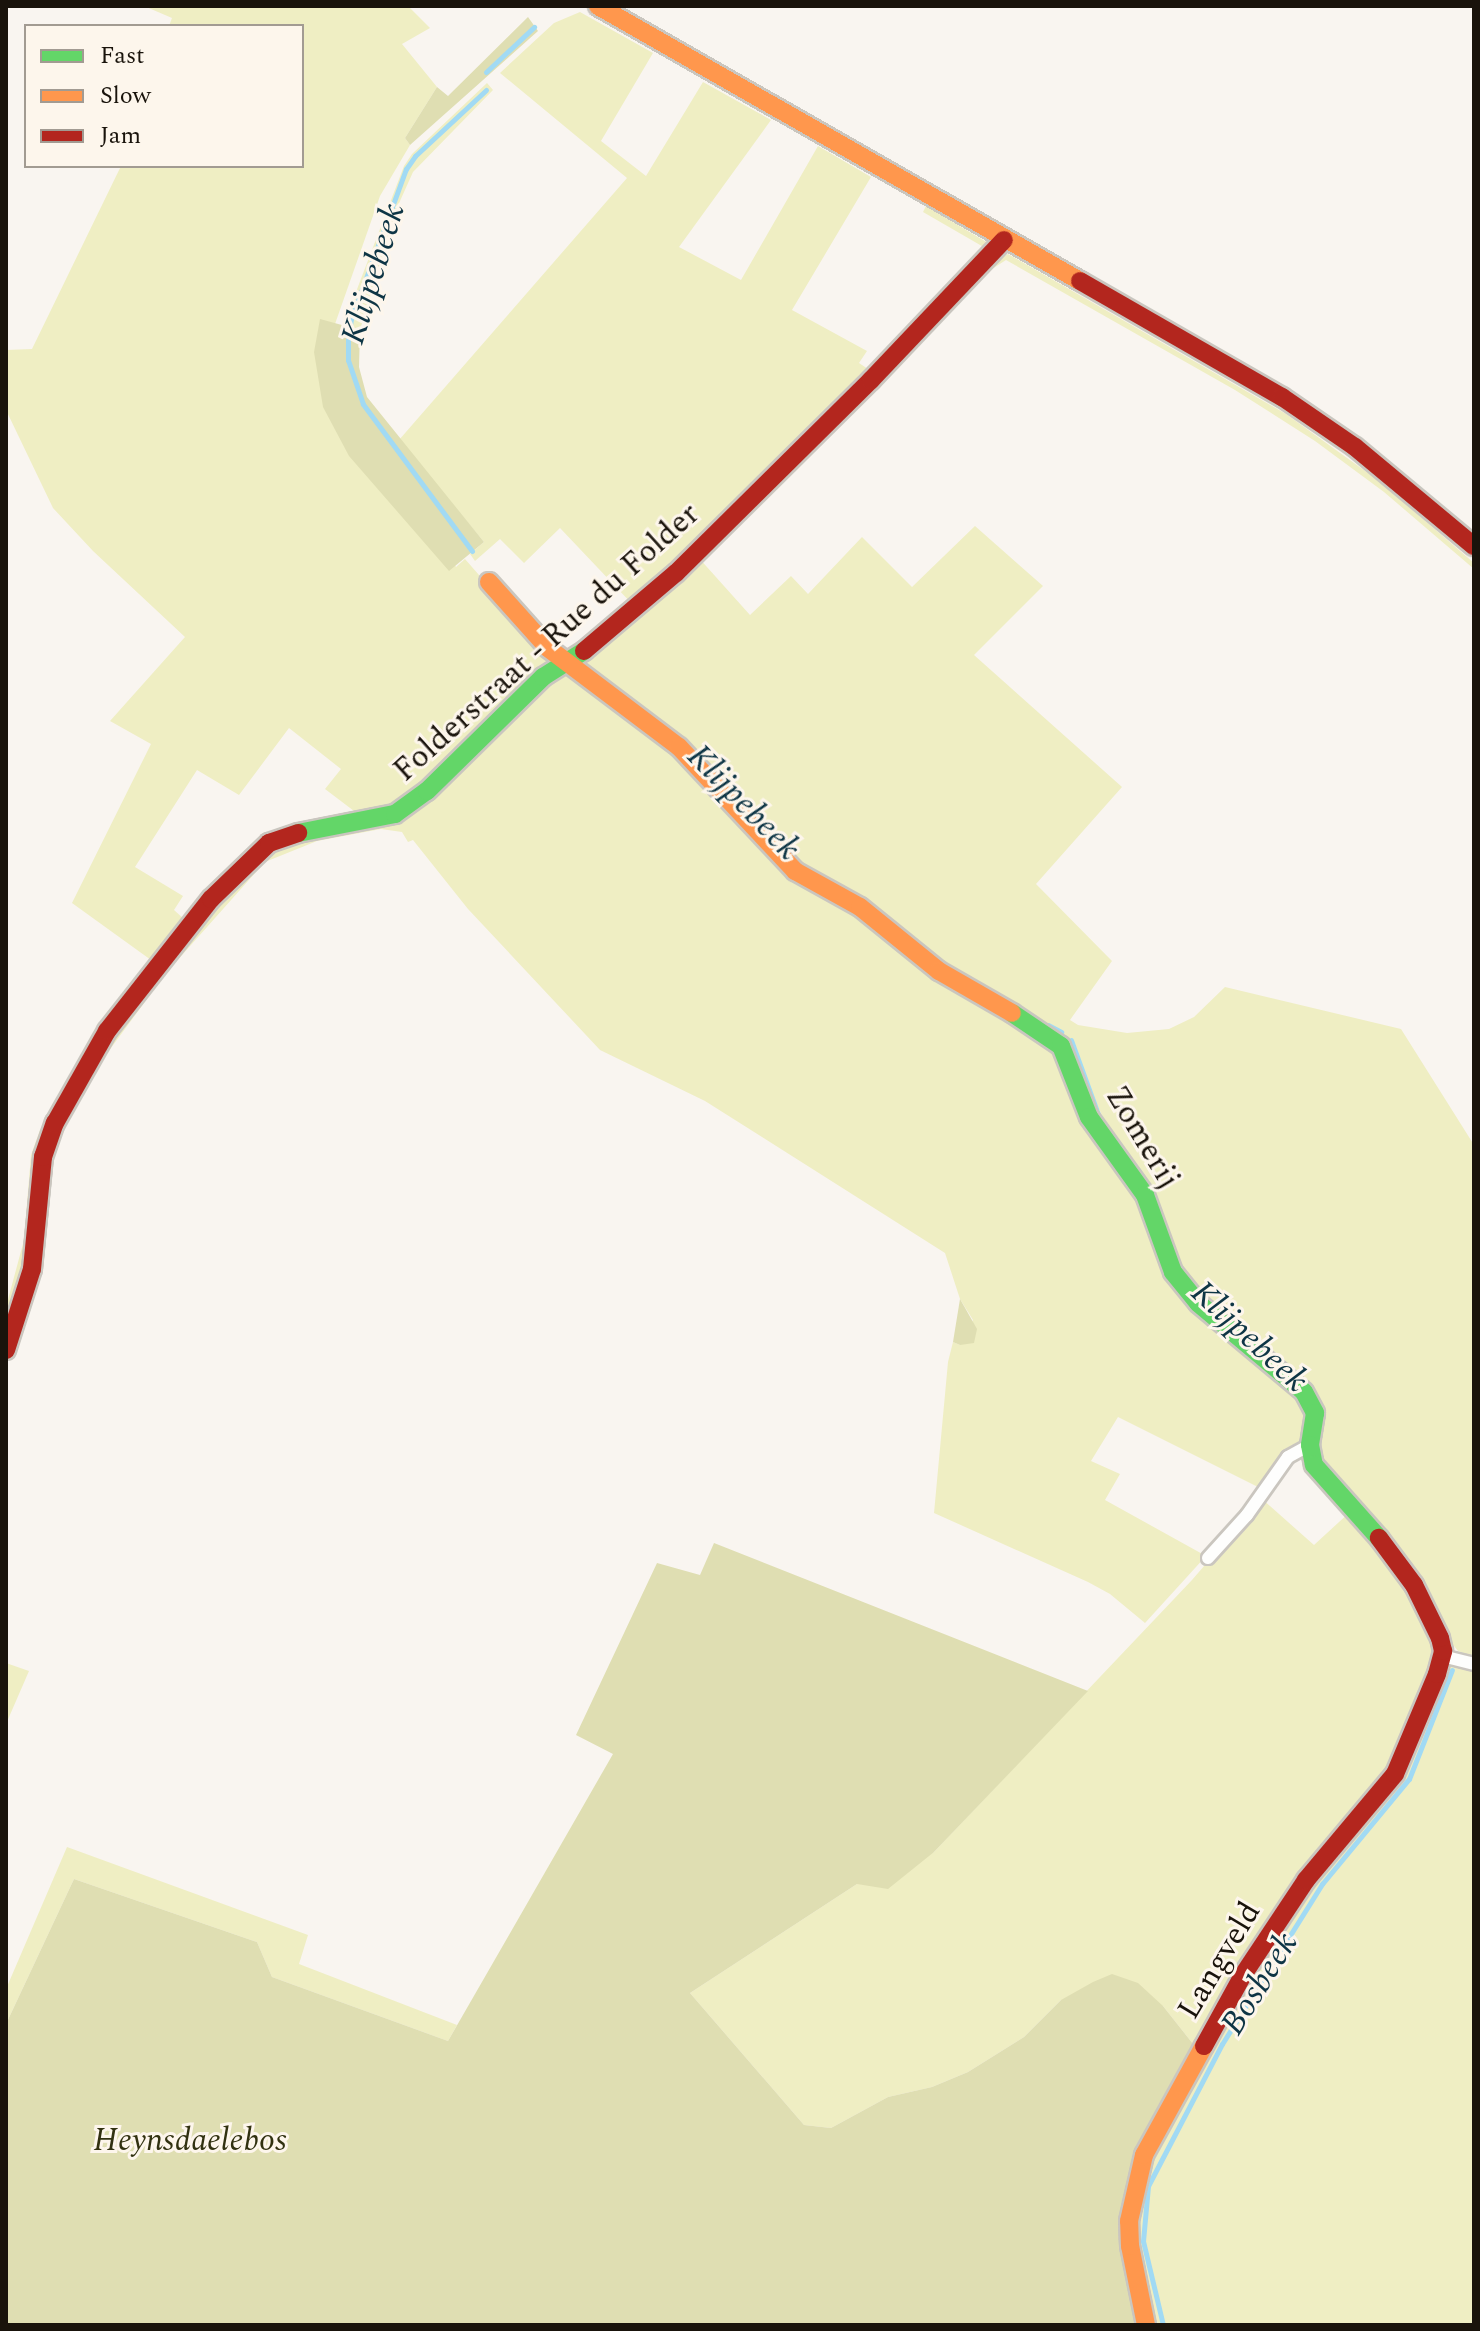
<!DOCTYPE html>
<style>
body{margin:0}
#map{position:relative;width:1480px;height:2331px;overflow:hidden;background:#f9f5f0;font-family:Spectral,serif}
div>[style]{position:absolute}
.green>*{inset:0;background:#efeec3}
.forest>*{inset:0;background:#dfdeb2}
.stream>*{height:5px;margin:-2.5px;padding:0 2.5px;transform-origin:2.5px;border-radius:2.5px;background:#a1daf4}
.roads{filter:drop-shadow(2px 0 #cac6bf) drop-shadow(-2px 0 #cac6bf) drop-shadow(0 2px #cac6bf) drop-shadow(0 -2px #cac6bf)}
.street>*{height:12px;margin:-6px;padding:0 6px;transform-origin:6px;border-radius:6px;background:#fefefd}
.fast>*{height:18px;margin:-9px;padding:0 9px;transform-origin:9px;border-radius:9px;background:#63d668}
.slow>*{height:18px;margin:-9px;padding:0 9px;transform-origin:9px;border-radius:9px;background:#ff974d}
.jam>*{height:18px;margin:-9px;padding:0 9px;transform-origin:9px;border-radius:9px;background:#b3261e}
span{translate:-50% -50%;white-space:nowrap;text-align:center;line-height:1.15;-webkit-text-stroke:6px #fdf6ec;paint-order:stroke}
.street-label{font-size:32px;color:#19130b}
.park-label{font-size:32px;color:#313110;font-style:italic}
.water-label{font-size:34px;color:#0e3545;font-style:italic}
.frame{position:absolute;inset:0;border:8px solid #19130b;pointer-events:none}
.legend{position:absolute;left:24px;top:24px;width:280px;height:144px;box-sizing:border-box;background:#fdf6ec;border:2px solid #a29b92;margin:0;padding:10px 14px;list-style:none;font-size:24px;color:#19130b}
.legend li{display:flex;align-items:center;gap:16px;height:40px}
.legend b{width:40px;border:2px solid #a29b92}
</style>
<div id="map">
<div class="green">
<i style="clip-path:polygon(144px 6px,408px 6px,430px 28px,402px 44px,437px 87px,405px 138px,410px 145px,380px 196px,335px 324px,320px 320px,456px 567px,465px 559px,554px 661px,407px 802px,353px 819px,354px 811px,325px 789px,341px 769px,289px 728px,239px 795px,197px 770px,135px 867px,183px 896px,174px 910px,184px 919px,62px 1099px,31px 1250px,6px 1334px,6px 1307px,24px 1240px,31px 1155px,40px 1130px,96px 1032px,151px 960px,72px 903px,151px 744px,110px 721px,185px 637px,93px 551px,53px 508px,6px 410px,6px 350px,32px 349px,121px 166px,302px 166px,302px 26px,169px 26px,172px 18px)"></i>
<i style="clip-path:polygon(580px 12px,653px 53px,601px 141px,646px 176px,703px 82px,771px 120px,679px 247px,741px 280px,818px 146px,871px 177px,792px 310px,867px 351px,859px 363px,874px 373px,634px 606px,560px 528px,524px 563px,500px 539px,475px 561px,470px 554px,484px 542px,399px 440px,627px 178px,500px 73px,554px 23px)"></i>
<i style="clip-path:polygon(487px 83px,493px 90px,413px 172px,400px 201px,360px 330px,343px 326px,404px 166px,412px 154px)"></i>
<i style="clip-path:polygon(926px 206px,988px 243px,987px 249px,923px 212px)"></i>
<i style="clip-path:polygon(1008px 254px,1286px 414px,1379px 481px,1474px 563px,1474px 569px,1384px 492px,1315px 441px,1235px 390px,1006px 260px,992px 269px,867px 392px,998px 259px)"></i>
<i style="clip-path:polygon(975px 526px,1043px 586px,974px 655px,1122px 787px,1036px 884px,1112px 961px,1070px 1020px,1078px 1025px,1127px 1033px,1169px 1029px,1194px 1017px,1225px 987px,1401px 1029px,1474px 1145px,1474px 1657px,1458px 1651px,1450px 1641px,1318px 1459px,1318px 1413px,1199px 1299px,1098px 1124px,1105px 1121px,1073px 1058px,804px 873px,583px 664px,698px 557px,750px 615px,791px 576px,808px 594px,862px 537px,912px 587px)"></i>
<i style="clip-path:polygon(562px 672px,571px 674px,658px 733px,772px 853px,1047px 1039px,1135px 1185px,1161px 1252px,1306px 1405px,1307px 1436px,1260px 1488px,1118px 1417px,1091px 1461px,1120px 1474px,1105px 1500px,1206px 1556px,1145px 1623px,1110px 1594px,1088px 1582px,934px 1513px,948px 1362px,953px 1342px,960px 1345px,973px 1320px,960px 1299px,945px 1253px,705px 1101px,600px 1050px,468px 909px,413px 840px,408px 842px,402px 832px,381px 829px,317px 841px,265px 862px,166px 973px,75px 1097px,72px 1094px,199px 918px,274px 846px,368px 825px,388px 825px)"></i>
<i style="clip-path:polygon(1262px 1499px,1314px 1545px,1351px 1511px,1379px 1543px,1425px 1622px,1432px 1649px,1430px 1669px,1392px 1767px,1197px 2049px,1163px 2006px,1061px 2000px,1024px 2037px,968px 2072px,932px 2087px,888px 2097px,831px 2128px,804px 2125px,690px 1993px,857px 1884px,934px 1852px,1192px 1580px)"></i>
<i style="clip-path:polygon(6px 1663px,29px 1671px,6px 1724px)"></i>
<i style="clip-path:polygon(1449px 1663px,1474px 1670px,1474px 2325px,1156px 2325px,1135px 2236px,1144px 2155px,1175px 2118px,1247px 1983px,1306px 1891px,1371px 1811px)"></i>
<i style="clip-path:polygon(67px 1847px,308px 1935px,299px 1964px,457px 2025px,448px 2041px,272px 1977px,257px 1942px,74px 1879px,6px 2024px,6px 1989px)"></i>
</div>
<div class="forest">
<i style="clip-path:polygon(528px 17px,538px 31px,410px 145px,405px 138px,437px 87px,448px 96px)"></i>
<i style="clip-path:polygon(320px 319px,360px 330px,359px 367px,367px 397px,484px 542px,449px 571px,349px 456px,323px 407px,314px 352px)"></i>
<i style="clip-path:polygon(960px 1299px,977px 1329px,974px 1343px,960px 1345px,953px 1342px)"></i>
<i style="clip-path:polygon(714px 1543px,1088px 1691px,934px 1852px,888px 1889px,857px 1884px,690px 1993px,804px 2125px,831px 2128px,888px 2097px,932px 2087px,968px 2072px,1024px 2037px,1061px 2000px,1093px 1982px,1112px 1974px,1138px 1983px,1163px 2006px,1197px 2049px,1128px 2190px,1141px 2325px,6px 2325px,6px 2024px,74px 1879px,257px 1942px,272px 1977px,448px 2041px,613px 1754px,576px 1735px,657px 1563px,700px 1575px)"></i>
</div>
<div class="stream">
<i style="left:486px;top:72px;width:66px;rotate:-43.2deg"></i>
<i style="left:472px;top:551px;width:183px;rotate:-126.6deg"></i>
<i style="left:363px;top:404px;width:46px;rotate:-108.8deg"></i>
<i style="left:348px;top:360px;width:20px;rotate:-90deg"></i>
<i style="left:348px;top:340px;width:21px;rotate:-82deg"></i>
<i style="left:351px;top:319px;width:160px;rotate:-69.9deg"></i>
<i style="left:406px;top:169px;width:16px;rotate:-55deg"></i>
<i style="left:415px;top:156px;width:97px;rotate:-42.9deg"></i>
<i style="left:623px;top:694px;width:65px;rotate:36.9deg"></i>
<i style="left:1048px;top:1025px;width:15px;rotate:28deg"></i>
<i style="left:1071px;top:1040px;width:82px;rotate:70deg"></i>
<i style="left:1138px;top:1170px;width:22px;rotate:56deg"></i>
<i style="left:1163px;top:2325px;width:86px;rotate:-103.4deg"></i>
<i style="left:1143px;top:2241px;width:55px;rotate:-84.8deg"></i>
<i style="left:1148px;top:2186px;width:160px;rotate:-62.5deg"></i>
<i style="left:1222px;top:2044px;width:189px;rotate:-58deg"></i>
<i style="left:1322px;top:1884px;width:136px;rotate:-50.4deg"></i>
<i style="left:1409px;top:1779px;width:117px;rotate:-68.5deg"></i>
</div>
<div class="roads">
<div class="street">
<i style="left:1208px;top:1558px;width:58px;rotate:-47.8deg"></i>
<i style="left:1247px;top:1515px;width:71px;rotate:-54.7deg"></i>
<i style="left:1288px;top:1457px;width:25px;rotate:-29deg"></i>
<i style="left:1442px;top:1656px;width:33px;rotate:14deg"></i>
</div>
<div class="fast">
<i style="left:298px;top:833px;width:99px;rotate:-11.1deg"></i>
<i style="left:395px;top:814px;width:39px;rotate:-36deg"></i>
<i style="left:427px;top:791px;width:163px;rotate:-44.5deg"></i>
<i style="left:543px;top:677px;width:49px;rotate:-32.4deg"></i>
<i style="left:1012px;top:1013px;width:59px;rotate:34deg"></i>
<i style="left:1061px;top:1046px;width:76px;rotate:68.5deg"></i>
<i style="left:1089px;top:1117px;width:96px;rotate:54.3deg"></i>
<i style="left:1145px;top:1195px;width:82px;rotate:70deg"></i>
<i style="left:1173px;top:1272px;width:40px;rotate:51deg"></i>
<i style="left:1198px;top:1303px;width:138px;rotate:40deg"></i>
<i style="left:1304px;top:1392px;width:24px;rotate:62deg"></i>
<i style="left:1315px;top:1413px;width:32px;rotate:99deg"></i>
<i style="left:1310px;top:1445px;width:20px;rotate:79deg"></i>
<i style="left:1314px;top:1465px;width:98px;rotate:48.3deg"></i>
</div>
<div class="slow">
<i style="left:598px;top:6px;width:555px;rotate:29.71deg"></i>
<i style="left:489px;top:582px;width:89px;rotate:48.2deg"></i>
<i style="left:548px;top:648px;width:164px;rotate:37.1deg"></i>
<i style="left:679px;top:747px;width:170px;rotate:46.9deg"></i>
<i style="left:795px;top:871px;width:74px;rotate:29deg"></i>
<i style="left:860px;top:907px;width:102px;rotate:39deg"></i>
<i style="left:939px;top:971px;width:84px;rotate:29.9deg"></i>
<i style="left:1146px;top:2325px;width:81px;rotate:-101.4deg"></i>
<i style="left:1130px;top:2246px;width:25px;rotate:-92deg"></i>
<i style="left:1129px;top:2221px;width:68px;rotate:-77.2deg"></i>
<i style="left:1144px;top:2155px;width:124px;rotate:-61.2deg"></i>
</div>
<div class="jam">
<i style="left:1080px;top:281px;width:233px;rotate:29.9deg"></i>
<i style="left:1282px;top:397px;width:88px;rotate:34.4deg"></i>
<i style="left:1355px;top:447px;width:155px;rotate:39.8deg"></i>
<i style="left:584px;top:651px;width:121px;rotate:-40.3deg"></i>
<i style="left:676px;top:573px;width:274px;rotate:-44.7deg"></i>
<i style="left:871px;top:380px;width:193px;rotate:-46.5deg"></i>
<i style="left:6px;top:1350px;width:85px;rotate:-72.2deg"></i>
<i style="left:32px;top:1269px;width:113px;rotate:-84.4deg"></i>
<i style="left:43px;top:1157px;width:36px;rotate:-71deg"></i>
<i style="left:55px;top:1123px;width:106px;rotate:-60.5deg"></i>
<i style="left:107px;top:1031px;width:168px;rotate:-51.8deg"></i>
<i style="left:211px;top:899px;width:81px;rotate:-44deg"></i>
<i style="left:269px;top:843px;width:31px;rotate:-19deg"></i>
<i style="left:1204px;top:2046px;width:81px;rotate:-61.2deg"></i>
<i style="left:1243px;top:1975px;width:114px;rotate:-56.4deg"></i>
<i style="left:1306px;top:1880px;width:138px;rotate:-50deg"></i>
<i style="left:1395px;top:1774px;width:108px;rotate:-67.2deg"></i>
<i style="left:1437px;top:1674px;width:24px;rotate:-75deg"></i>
<i style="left:1443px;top:1651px;width:13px;rotate:-103deg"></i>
<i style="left:1440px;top:1638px;width:59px;rotate:-116.1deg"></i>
<i style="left:1414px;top:1585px;width:59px;rotate:-126.7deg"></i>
</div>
</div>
<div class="street-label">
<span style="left:547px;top:643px;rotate:-42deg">Folderstraat - Rue du Folder</span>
<span style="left:1142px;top:1138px;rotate:59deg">Zomerij</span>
<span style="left:1220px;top:1961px;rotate:-59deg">Langveld</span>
</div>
<div class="park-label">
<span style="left:190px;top:2141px">Heynsdaelebos</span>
</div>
<div class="water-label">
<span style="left:374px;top:274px;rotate:-73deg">Klijpebeek</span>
<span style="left:743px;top:803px;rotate:46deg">Klijpebeek</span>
<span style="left:1249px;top:1337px;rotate:43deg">Klijpebeek</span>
<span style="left:1260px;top:1984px;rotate:-58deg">Bosbeek</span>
</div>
<div class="frame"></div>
<ul class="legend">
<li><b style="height:10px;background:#63d668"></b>Fast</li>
<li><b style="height:10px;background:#ff974d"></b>Slow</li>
<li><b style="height:10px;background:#b3261e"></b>Jam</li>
</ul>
</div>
